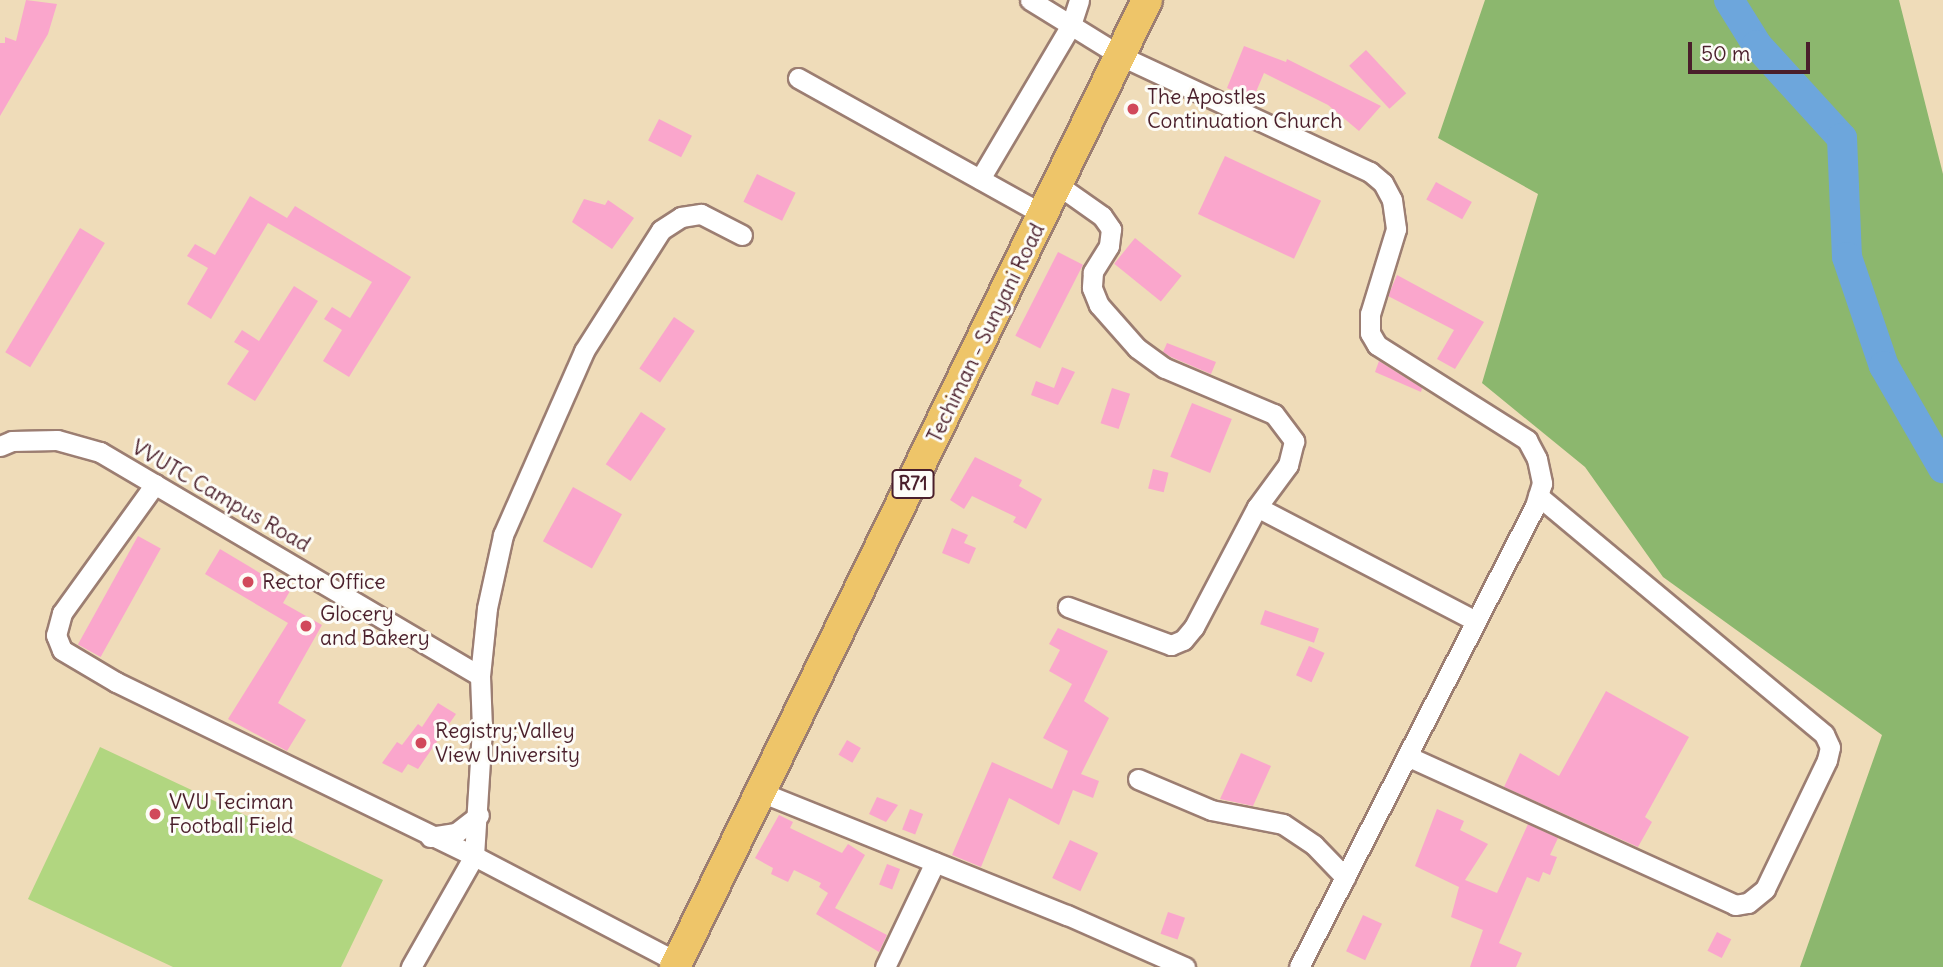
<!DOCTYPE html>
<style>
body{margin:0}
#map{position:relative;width:1943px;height:967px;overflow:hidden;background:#efdcb9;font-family:Delius,sans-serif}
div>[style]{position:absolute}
.green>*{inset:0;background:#b1d680}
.forest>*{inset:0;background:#8cb76e}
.river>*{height:30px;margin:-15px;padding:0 15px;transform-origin:15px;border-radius:15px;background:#6da6dc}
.building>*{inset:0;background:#faa6cc;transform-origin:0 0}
.roads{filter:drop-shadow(2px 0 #9c7e72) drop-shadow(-2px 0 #9c7e72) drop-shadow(0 2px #9c7e72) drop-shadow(0 -2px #9c7e72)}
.minor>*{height:19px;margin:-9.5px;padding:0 9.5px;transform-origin:9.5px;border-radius:9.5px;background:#fff}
.primary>*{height:30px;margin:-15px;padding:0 15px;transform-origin:15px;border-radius:15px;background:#eec569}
.dots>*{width:19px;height:19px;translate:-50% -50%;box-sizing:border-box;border:4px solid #fdfcf7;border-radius:50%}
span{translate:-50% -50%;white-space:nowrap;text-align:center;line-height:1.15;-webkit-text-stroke:6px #fdfcf7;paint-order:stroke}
.shield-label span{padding:2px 5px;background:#fdfcf7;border:2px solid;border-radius:5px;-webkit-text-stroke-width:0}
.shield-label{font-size:19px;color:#4a1f2b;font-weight:700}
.poi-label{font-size:21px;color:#4a1f2b}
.left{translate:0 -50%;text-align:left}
.street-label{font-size:21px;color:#4a1f2b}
.scale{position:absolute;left:1688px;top:42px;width:122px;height:32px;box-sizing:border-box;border:4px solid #4a1f2b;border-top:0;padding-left:9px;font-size:21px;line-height:24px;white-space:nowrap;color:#4a1f2b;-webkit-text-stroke:5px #fdfcf7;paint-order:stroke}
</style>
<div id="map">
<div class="green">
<i style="clip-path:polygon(100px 747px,383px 880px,341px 967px,173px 967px,28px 899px)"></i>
</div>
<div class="forest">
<i style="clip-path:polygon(1485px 0,1899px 0,1943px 174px,1943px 967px,1800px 967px,1882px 735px,1663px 577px,1585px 467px,1482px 383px,1538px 194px,1438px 138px)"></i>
</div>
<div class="river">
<i style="left:1729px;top:0;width:53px;rotate:58.1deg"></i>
<i style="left:1757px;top:45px;width:126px;rotate:47.6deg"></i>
<i style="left:1842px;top:138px;width:119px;rotate:87.6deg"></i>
<i style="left:1847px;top:257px;width:115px;rotate:71.3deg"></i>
<i style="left:1884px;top:366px;width:118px;rotate:60deg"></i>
</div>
<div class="building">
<i style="clip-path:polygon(26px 0,57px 4px,48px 34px,0 116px,0 43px,5px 43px,5px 37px,16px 41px)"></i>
<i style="clip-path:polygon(1244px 46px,1286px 62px,1287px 59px,1381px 106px,1359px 131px,1328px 105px,1264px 73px,1253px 99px,1227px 88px)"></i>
<i style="left:1366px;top:50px;width:59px;height:23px;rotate:47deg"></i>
<i style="left:659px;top:119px;width:37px;height:24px;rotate:27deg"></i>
<i style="left:1225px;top:156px;width:106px;height:64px;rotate:25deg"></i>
<i style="left:757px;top:174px;width:43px;height:31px;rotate:26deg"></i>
<i style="left:1436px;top:182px;width:41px;height:20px;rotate:29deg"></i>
<i style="clip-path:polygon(250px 196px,287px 218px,295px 206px,411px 277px,349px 377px,323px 361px,342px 330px,324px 319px,332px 307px,350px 318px,372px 282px,268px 223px,211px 319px,187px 304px,208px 268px,187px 256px,195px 244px,215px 255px)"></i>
<i style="clip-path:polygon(584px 199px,605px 205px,608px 200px,634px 218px,612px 249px,572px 222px)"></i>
<i style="left:80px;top:228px;width:29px;height:145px;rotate:31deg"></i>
<i style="left:1135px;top:238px;width:60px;height:33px;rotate:39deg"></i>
<i style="left:1058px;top:252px;width:28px;height:94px;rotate:27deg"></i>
<i style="clip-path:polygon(1397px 275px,1484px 322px,1455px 369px,1437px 359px,1454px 330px,1388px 296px)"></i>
<i style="clip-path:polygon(294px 286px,318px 301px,255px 401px,227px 384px,249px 351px,234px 342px,242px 330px,259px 341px)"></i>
<i style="left:674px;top:317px;width:25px;height:62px;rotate:34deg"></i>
<i style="clip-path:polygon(1167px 343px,1216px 362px,1211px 374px,1171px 357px,1163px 352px)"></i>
<i style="clip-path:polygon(1379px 361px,1422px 388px,1421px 392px,1375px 372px)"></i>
<i style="clip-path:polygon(1062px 367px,1075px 372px,1058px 405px,1031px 395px,1036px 381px,1054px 388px)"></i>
<i style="left:1112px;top:388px;width:19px;height:37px;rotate:18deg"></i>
<i style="left:1192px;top:403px;width:43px;height:58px;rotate:22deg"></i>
<i style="left:641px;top:412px;width:30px;height:63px;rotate:34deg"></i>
<i style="clip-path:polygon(975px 457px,1022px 480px,1019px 486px,1042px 499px,1026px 529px,1013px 522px,1016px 517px,972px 496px,964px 509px,950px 500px)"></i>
<i style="left:1153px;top:469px;width:16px;height:20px;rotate:14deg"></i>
<i style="left:573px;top:487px;width:56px;height:62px;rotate:29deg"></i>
<i style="clip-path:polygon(952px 528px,968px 535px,964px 543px,976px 548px,969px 564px,942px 553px)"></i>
<i style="left:138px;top:536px;width:26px;height:124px;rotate:29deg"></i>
<i style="clip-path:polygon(220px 549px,290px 591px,283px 603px,322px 625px,278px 703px,306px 720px,287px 751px,228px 719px,288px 623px,205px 574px)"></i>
<i style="left:1265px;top:610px;width:57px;height:15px;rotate:19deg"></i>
<i style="clip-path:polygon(1058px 628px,1108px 651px,1084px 701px,1109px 718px,1081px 774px,1099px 781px,1093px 798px,1073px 790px,1059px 825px,1009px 798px,981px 867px,952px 855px,992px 762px,1052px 789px,1068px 751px,1043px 738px,1072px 684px,1049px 671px,1060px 650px,1049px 644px)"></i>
<i style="left:1309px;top:646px;width:17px;height:32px;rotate:24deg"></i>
<i style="clip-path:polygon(1606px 691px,1689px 737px,1645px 817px,1652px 822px,1638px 847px,1504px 787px,1520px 753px,1559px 776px)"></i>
<i style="clip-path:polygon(438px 703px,456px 714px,418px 769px,408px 764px,402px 773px,382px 763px,397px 742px,402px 745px,418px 724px,422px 727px)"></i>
<i style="left:847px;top:740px;width:16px;height:17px;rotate:30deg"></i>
<i style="clip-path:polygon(1241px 753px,1271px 766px,1253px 806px,1220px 799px)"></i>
<i style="clip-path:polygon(877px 797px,898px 805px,886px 822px,869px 814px)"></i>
<i style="left:910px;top:809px;width:14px;height:22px;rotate:21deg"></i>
<i style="clip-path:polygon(1437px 809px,1464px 821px,1460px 830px,1488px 844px,1465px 880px,1497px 893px,1528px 824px,1558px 838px,1550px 855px,1557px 857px,1550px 875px,1543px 872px,1539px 882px,1527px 877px,1499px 943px,1522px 953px,1516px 967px,1470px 967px,1483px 930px,1451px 917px,1459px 887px,1415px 866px)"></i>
<i style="clip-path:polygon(779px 815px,793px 822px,790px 828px,842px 853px,848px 844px,865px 855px,835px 908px,887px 935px,879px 952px,816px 914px,828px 893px,819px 887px,821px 883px,794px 870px,788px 882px,771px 874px,773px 868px,755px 858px)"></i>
<i style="left:1070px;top:840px;width:31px;height:42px;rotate:25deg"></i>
<i style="left:887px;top:864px;width:14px;height:22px;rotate:21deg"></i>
<i style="left:1168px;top:912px;width:18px;height:23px;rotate:19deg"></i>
<i style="left:1363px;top:915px;width:21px;height:40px;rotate:25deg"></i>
<i style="left:1717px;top:932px;width:16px;height:21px;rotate:27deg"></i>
</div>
<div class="roads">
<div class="minor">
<i style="left:1030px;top:0;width:107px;rotate:31.6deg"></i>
<i style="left:1121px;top:56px;width:275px;rotate:25deg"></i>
<i style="left:1370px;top:172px;width:17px;rotate:40deg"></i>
<i style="left:1383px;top:183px;width:19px;rotate:62deg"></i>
<i style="left:1392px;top:200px;width:29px;rotate:82deg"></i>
<i style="left:1396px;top:229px;width:89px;rotate:107deg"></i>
<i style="left:1370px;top:314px;width:19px;rotate:90deg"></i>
<i style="left:1370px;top:333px;width:14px;rotate:60deg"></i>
<i style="left:1377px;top:345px;width:178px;rotate:32.3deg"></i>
<i style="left:1527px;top:440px;width:21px;rotate:62deg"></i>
<i style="left:1537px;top:459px;width:25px;rotate:78deg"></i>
<i style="left:1542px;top:483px;width:24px;rotate:107deg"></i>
<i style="left:1535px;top:506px;width:518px;rotate:117.11deg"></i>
<i style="left:798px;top:78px;width:282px;rotate:29.1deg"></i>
<i style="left:980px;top:179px;width:179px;rotate:-59.4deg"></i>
<i style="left:1071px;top:25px;width:26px;rotate:-72deg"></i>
<i style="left:1058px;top:185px;width:54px;rotate:35.2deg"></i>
<i style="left:1102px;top:216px;width:16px;rotate:55deg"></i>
<i style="left:1111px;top:229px;width:17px;rotate:97deg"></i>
<i style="left:1109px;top:246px;width:31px;rotate:122deg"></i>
<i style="left:1093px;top:272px;width:16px;rotate:94deg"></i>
<i style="left:1092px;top:288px;width:18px;rotate:68deg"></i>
<i style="left:1099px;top:305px;width:57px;rotate:48.5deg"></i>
<i style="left:1137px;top:348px;width:34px;rotate:36deg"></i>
<i style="left:1165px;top:368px;width:118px;rotate:22.9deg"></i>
<i style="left:1274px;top:414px;width:34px;rotate:53deg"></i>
<i style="left:1294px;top:441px;width:25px;rotate:104deg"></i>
<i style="left:1288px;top:465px;width:52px;rotate:126.4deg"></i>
<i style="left:1257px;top:507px;width:136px;rotate:117.7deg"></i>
<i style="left:1194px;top:627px;width:17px;rotate:130deg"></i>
<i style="left:1183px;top:640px;width:13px;rotate:157deg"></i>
<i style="left:1171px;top:645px;width:110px;rotate:-159.7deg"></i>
<i style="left:0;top:446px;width:13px;rotate:-23deg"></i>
<i style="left:12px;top:441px;width:45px;rotate:-1.3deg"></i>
<i style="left:57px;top:440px;width:45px;rotate:15.6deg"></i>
<i style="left:100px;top:452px;width:441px;rotate:30.5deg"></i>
<i style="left:155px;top:484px;width:159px;rotate:125.8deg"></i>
<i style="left:62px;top:613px;width:23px;rotate:105deg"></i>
<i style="left:56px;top:635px;width:16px;rotate:68deg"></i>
<i style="left:62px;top:650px;width:63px;rotate:30.7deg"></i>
<i style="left:116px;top:682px;width:398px;rotate:25.9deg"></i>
<i style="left:474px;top:856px;width:128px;rotate:119.6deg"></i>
<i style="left:1257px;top:507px;width:247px;rotate:27.5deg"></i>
<i style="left:1407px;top:756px;width:360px;rotate:24.4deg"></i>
<i style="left:1735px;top:905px;width:13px;rotate:-9deg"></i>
<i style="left:1748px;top:903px;width:22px;rotate:-39deg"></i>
<i style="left:1765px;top:889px;width:143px;rotate:-64.3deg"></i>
<i style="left:1827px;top:760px;width:13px;rotate:-77deg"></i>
<i style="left:1830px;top:747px;width:14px;rotate:-115deg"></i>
<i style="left:1824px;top:734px;width:372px;rotate:-140.2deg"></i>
<i style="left:1138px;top:779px;width:79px;rotate:23deg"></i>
<i style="left:1211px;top:810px;width:73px;rotate:11deg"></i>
<i style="left:1283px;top:824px;width:37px;rotate:34deg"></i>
<i style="left:1314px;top:845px;width:45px;rotate:45.9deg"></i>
<i style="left:763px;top:793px;width:328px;rotate:21.9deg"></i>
<i style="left:1067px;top:915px;width:129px;rotate:23.8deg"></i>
<i style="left:430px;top:837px;width:26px;rotate:-9deg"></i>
<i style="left:456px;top:833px;width:29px;rotate:-38deg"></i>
<i style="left:677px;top:962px;width:229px;rotate:-152.4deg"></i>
<i style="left:474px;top:856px;width:128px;rotate:-86.4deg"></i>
<i style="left:482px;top:728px;width:52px;rotate:-92.2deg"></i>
<i style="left:480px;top:676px;width:68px;rotate:-84.1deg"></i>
<i style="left:487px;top:608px;width:75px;rotate:-77.6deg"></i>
<i style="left:503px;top:535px;width:201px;rotate:-66.2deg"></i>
<i style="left:584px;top:351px;width:143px;rotate:-57.5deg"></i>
<i style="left:661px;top:230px;width:24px;rotate:-33deg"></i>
<i style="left:681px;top:217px;width:20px;rotate:-9deg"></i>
<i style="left:701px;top:214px;width:46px;rotate:27.1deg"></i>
<i style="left:885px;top:967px;width:116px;rotate:-64.5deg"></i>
</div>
<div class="primary">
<i style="left:675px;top:967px;width:1076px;rotate:-63.98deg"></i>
</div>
</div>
<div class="dots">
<i style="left:1133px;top:109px;background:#d1495b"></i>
<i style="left:248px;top:582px;background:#d1495b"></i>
<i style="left:306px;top:626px;background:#d1495b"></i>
<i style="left:421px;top:743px;background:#d1495b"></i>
<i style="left:155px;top:814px;background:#d1495b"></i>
</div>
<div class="shield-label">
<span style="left:913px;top:484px">R71</span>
</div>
<div class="poi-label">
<span class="left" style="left:1147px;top:109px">The Apostles<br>Continuation Church</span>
<span class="left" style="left:262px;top:582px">Rector Office</span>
<span class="left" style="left:320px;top:626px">Glocery<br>and Bakery</span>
<span class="left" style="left:435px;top:743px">Registry;Valley<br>View University</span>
<span class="left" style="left:169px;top:814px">VVU Teciman<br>Football Field</span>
</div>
<div class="street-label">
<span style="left:986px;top:333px;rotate:-64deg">Techiman - Sunyani Road</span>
<span style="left:221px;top:496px;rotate:30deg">VVUTC Campus Road</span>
</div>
<div class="scale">50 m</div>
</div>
